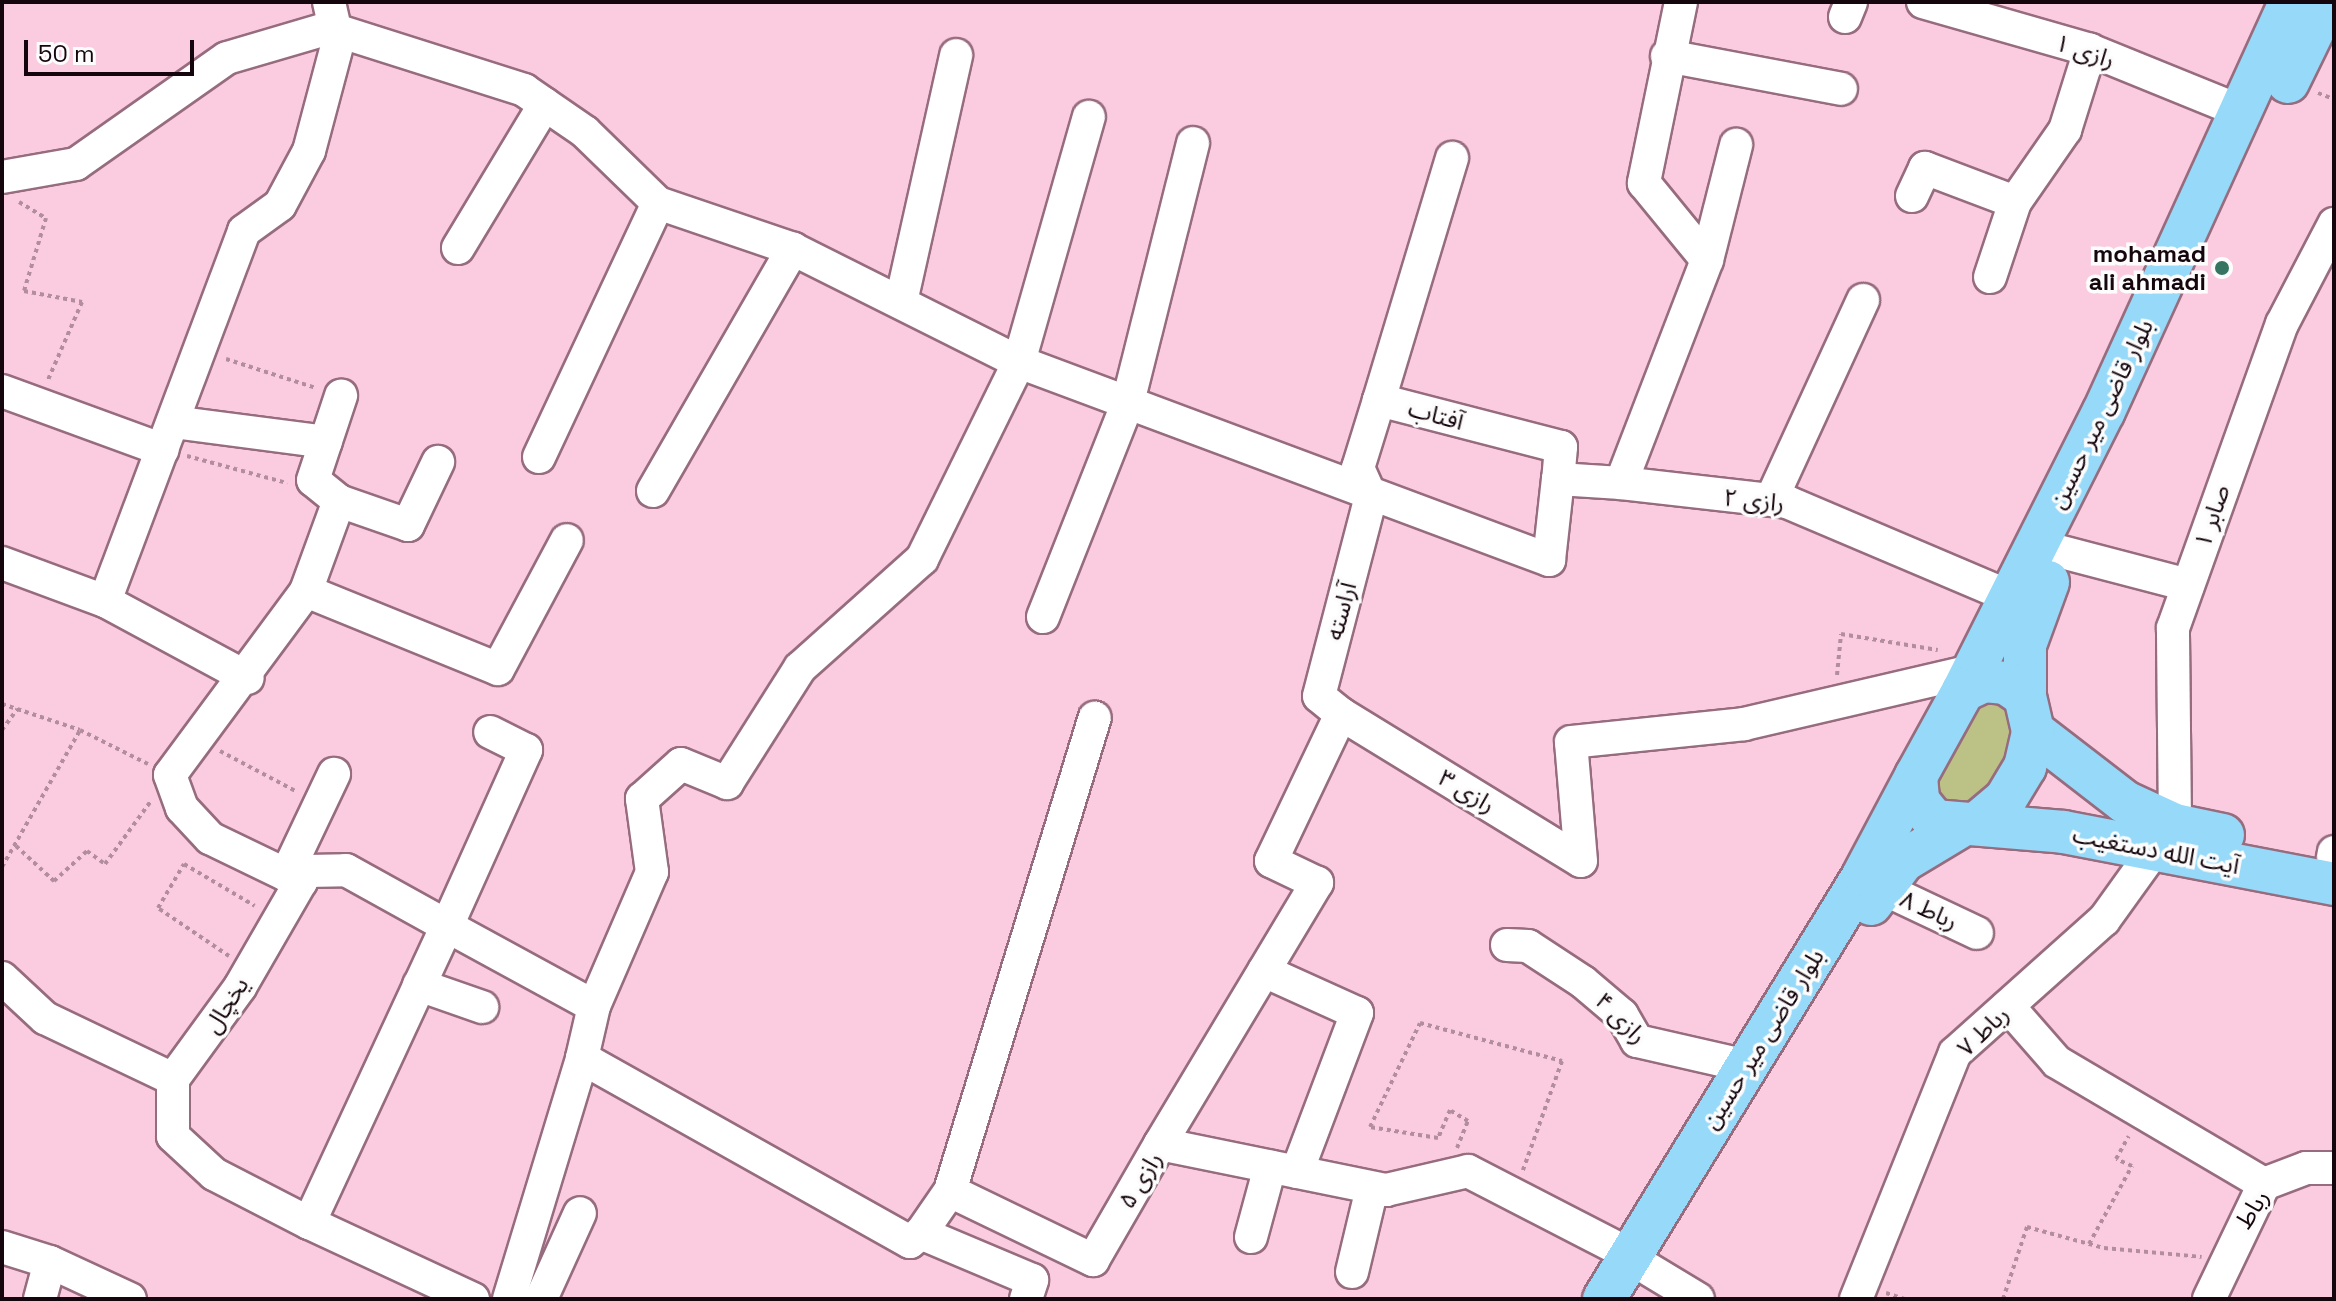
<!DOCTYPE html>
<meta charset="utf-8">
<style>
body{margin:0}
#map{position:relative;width:2336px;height:1301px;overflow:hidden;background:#fbccdf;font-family:"Space Grotesk","Noto Sans Arabic",sans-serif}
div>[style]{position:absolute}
.green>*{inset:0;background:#bcc185}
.path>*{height:4px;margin-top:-2px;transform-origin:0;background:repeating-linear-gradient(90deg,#b28d9d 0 4px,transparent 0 8px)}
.roads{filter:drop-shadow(2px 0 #966c7e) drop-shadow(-2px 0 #966c7e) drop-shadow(0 2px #966c7e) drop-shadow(0 -2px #966c7e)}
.minor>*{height:32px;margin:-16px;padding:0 16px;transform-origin:16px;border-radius:16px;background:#fff}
.major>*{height:42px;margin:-21px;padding:0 21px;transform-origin:21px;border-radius:21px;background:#96d9f8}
.dots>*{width:22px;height:22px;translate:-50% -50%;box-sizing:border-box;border:4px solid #fcfcfc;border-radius:50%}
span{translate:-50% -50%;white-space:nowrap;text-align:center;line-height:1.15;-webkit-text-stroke:7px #fcfcfc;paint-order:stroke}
.street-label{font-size:24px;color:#15060d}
.poi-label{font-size:24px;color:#15060d;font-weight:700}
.right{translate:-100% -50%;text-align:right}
.frame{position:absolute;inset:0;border:4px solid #15060d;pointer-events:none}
.scale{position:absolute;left:24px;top:40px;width:170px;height:36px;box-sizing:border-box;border:4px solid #15060d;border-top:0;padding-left:10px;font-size:24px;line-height:28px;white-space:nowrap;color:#15060d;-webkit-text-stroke:6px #fcfcfc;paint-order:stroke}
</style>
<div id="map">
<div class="green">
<i style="clip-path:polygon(1994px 694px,2013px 708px,2017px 769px,1969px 813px,1936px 799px,1937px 781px,1977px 704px)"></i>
</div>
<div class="path">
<i style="left:2318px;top:93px;width:17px;rotate:21deg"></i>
<i style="left:19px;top:202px;width:31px;rotate:31deg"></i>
<i style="left:46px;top:218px;width:76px;rotate:106.8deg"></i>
<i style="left:24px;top:291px;width:59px;rotate:10.7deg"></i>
<i style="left:82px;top:302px;width:85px;rotate:113.6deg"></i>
<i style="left:226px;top:359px;width:95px;rotate:17.9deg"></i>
<i style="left:187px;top:456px;width:104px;rotate:15.1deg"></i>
<i style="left:1837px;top:675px;width:41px;rotate:-84.4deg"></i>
<i style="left:1841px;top:634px;width:98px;rotate:9.4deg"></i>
<i style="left:2px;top:704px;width:82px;rotate:18.4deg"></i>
<i style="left:80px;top:730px;width:76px;rotate:26.6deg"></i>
<i style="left:2px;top:730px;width:26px;rotate:-54deg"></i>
<i style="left:220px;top:751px;width:87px;rotate:28deg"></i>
<i style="left:16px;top:846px;width:52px;rotate:42.6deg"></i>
<i style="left:54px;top:881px;width:45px;rotate:-42.3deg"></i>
<i style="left:87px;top:851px;width:22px;rotate:36deg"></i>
<i style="left:105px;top:864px;width:78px;rotate:-53.9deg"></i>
<i style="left:2px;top:867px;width:158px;rotate:-60.3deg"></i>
<i style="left:229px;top:956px;width:86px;rotate:-145.9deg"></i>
<i style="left:158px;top:908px;width:51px;rotate:-59.4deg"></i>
<i style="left:184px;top:864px;width:82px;rotate:30.6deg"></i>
<i style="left:1457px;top:1148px;width:29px;rotate:-68deg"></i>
<i style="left:1468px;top:1121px;width:21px;rotate:-149deg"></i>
<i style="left:1450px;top:1110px;width:30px;rotate:113deg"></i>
<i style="left:1438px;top:1138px;width:69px;rotate:-170.8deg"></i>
<i style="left:1370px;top:1127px;width:115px;rotate:-64.3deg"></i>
<i style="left:1420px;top:1023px;width:147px;rotate:15deg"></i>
<i style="left:1562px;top:1061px;width:116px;rotate:109.7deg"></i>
<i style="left:2089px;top:1244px;width:89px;rotate:-61.1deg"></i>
<i style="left:2132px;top:1166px;width:17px;rotate:-156deg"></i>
<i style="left:2116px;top:1159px;width:26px;rotate:-61deg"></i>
<i style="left:1886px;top:1293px;width:20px;rotate:18deg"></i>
<i style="left:2003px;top:1299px;width:76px;rotate:-71.6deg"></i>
<i style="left:2027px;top:1227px;width:80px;rotate:15.3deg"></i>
<i style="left:2104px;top:1248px;width:98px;rotate:5.2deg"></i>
</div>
<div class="roads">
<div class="minor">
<i style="left:1681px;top:2px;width:185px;rotate:101.6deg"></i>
<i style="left:1644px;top:183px;width:99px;rotate:50.7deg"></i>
<i style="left:1923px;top:2px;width:174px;rotate:16deg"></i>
<i style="left:2090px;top:50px;width:165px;rotate:22.1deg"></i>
<i style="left:1845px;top:17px;width:16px;rotate:-68deg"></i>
<i style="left:1667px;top:56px;width:177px;rotate:10.7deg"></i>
<i style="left:2px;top:177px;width:75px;rotate:-10deg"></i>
<i style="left:76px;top:164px;width:184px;rotate:-35.1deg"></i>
<i style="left:227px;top:58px;width:106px;rotate:-16.4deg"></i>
<i style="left:329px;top:28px;width:205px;rotate:17.6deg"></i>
<i style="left:524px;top:90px;width:74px;rotate:34.5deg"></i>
<i style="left:585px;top:132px;width:102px;rotate:44.2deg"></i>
<i style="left:658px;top:203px;width:143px;rotate:18.8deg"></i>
<i style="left:793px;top:249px;width:253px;rotate:26.6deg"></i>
<i style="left:1019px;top:362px;width:566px;rotate:20.48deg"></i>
<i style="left:1549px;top:560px;width:81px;rotate:-83.7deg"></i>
<i style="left:1558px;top:479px;width:63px;rotate:3.6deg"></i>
<i style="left:1621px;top:483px;width:167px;rotate:6.5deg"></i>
<i style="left:1787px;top:502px;width:246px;rotate:23deg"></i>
<i style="left:1912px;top:196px;width:31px;rotate:-65deg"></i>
<i style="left:1925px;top:168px;width:96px;rotate:20.7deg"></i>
<i style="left:2015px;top:202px;width:79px;rotate:108.4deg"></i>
<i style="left:2015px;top:202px;width:88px;rotate:-55.2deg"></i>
<i style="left:2065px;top:130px;width:84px;rotate:-72.6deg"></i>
<i style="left:458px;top:248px;width:168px;rotate:-58.9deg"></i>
<i style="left:901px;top:302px;width:253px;rotate:-77.4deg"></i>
<i style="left:2px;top:391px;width:171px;rotate:20.1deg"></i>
<i style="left:1379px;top:400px;width:253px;rotate:-73.2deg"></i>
<i style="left:173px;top:422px;width:154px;rotate:7.4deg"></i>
<i style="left:539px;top:457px;width:280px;rotate:-64.9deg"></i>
<i style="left:1621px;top:483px;width:239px;rotate:-68.9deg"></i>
<i style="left:1707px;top:260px;width:119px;rotate:-75.8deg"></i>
<i style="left:653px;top:491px;width:280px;rotate:-60deg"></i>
<i style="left:1772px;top:498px;width:218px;rotate:-65.3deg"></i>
<i style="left:339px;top:501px;width:73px;rotate:19.2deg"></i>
<i style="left:408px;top:525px;width:70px;rotate:-64.5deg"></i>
<i style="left:2062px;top:552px;width:130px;rotate:14.7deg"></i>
<i style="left:2px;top:563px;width:110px;rotate:20.3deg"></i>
<i style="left:105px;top:601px;width:162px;rotate:28.3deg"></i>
<i style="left:306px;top:591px;width:207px;rotate:22.1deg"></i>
<i style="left:498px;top:669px;width:146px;rotate:-61.9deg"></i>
<i style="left:105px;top:601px;width:395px;rotate:-69.4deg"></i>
<i style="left:244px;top:231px;width:44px;rotate:-35.8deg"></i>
<i style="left:280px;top:205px;width:61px;rotate:-61.8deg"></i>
<i style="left:309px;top:151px;width:113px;rotate:-75.1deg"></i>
<i style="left:338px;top:42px;width:41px;rotate:-102.7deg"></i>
<i style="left:1043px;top:617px;width:231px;rotate:-68.4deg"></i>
<i style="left:1128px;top:402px;width:267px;rotate:-75.9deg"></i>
<i style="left:1341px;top:714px;width:28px;rotate:-141deg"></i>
<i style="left:1319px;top:696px;width:206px;rotate:-75.4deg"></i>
<i style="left:1371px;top:497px;width:32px;rotate:-114deg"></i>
<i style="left:1358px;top:468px;width:71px;rotate:-72.8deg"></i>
<i style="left:1379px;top:400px;width:188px;rotate:14.5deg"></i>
<i style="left:1561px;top:447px;width:32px;rotate:95deg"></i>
<i style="left:2175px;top:825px;width:197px;rotate:-90.6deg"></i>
<i style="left:2173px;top:628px;width:323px;rotate:-70.3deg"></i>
<i style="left:2282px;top:324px;width:113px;rotate:-62.5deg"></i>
<i style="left:2333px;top:857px;width:5px;rotate:-79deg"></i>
<i style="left:286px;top:875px;width:112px;rotate:-64.6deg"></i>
<i style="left:301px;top:882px;width:101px;rotate:-154.2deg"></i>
<i style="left:210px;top:838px;width:41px;rotate:-133deg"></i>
<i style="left:182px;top:808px;width:35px;rotate:-110deg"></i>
<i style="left:170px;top:775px;width:229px;rotate:-53.5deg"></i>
<i style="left:306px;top:591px;width:96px;rotate:-69.9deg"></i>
<i style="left:339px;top:501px;width:33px;rotate:-141deg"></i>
<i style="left:313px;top:480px;width:89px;rotate:-71.6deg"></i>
<i style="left:1882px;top:888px;width:105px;rotate:25.3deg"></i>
<i style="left:1507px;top:945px;width:21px;rotate:3deg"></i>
<i style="left:1528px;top:946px;width:66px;rotate:33.2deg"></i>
<i style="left:1583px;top:982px;width:51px;rotate:40.2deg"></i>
<i style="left:1622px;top:1015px;width:30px;rotate:60deg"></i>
<i style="left:1637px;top:1041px;width:113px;rotate:12.8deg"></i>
<i style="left:1264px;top:971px;width:102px;rotate:24.3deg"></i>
<i style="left:1357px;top:1013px;width:170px;rotate:110.7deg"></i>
<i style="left:2px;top:978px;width:59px;rotate:42.9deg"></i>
<i style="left:45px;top:1018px;width:142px;rotate:25.5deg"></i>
<i style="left:419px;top:985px;width:67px;rotate:19.2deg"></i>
<i style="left:594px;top:1006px;width:146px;rotate:-66.6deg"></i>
<i style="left:652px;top:872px;width:74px;rotate:-97.8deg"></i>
<i style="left:642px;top:799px;width:52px;rotate:-41.9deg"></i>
<i style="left:681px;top:764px;width:50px;rotate:22.4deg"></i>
<i style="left:727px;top:783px;width:136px;rotate:-57.6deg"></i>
<i style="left:800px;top:668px;width:164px;rotate:-41.8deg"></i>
<i style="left:922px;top:559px;width:220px;rotate:-63.8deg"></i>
<i style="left:1019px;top:362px;width:255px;rotate:-74.1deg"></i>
<i style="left:2008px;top:1006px;width:74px;rotate:48.8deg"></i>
<i style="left:2057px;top:1062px;width:240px;rotate:30.5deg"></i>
<i style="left:1160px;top:1144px;width:305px;rotate:-59deg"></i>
<i style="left:1317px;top:883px;width:51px;rotate:-154.4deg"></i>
<i style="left:1271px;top:861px;width:163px;rotate:-64.5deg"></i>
<i style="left:1341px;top:714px;width:281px;rotate:31.5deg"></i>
<i style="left:1581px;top:861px;width:119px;rotate:-94.8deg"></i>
<i style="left:1571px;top:742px;width:174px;rotate:-5.9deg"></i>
<i style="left:1744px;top:724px;width:238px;rotate:-13.1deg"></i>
<i style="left:950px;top:1191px;width:495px;rotate:-73deg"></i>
<i style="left:309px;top:1223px;width:107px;rotate:-152.7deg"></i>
<i style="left:214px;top:1174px;width:56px;rotate:-137.2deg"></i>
<i style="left:173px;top:1136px;width:57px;rotate:-90deg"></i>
<i style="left:173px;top:1079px;width:114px;rotate:-53.9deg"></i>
<i style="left:240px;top:987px;width:134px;rotate:-60deg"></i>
<i style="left:307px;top:871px;width:39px;rotate:-1deg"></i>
<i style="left:346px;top:870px;width:115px;rotate:29deg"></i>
<i style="left:447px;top:926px;width:193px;rotate:-65.8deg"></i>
<i style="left:526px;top:750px;width:40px;rotate:-153.4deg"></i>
<i style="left:1251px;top:1237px;width:73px;rotate:-74.8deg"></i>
<i style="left:2px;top:1247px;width:50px;rotate:17.4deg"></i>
<i style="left:1650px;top:1270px;width:56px;rotate:31.1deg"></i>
<i style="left:1352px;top:1272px;width:86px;rotate:-76.6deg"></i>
<i style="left:40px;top:1299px;width:38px;rotate:-75deg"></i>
<i style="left:50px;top:1262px;width:88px;rotate:24.8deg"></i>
<i style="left:473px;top:1299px;width:181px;rotate:-155.1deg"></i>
<i style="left:309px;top:1223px;width:327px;rotate:-65.1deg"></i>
<i style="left:447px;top:926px;width:167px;rotate:28.6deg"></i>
<i style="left:594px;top:1006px;width:53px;rotate:103deg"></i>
<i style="left:509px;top:1299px;width:252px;rotate:-73.1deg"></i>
<i style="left:582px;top:1058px;width:376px;rotate:29.3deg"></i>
<i style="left:910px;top:1242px;width:14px;rotate:-39deg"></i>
<i style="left:541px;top:1299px;width:94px;rotate:-65.6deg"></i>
<i style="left:1026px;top:1299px;width:20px;rotate:-72deg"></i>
<i style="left:1032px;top:1280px;width:121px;rotate:-157.1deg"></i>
<i style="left:921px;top:1233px;width:51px;rotate:-55.4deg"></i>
<i style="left:950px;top:1191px;width:159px;rotate:25.8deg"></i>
<i style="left:1093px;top:1260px;width:134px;rotate:-60deg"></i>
<i style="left:1160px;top:1144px;width:231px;rotate:11.5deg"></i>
<i style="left:1386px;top:1190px;width:84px;rotate:-13deg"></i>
<i style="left:1468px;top:1171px;width:183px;rotate:27.3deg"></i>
<i style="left:1856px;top:1299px;width:265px;rotate:-68.1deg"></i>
<i style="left:1955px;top:1053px;width:200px;rotate:-41.8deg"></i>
<i style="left:2104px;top:920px;width:87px;rotate:-54.3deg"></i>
<i style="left:2209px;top:1299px;width:127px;rotate:-64.4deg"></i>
<i style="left:2264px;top:1184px;width:45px;rotate:-20.9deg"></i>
<i style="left:2306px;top:1168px;width:28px"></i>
</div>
<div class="major">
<i style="left:2288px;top:82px;width:89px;rotate:-64deg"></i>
<i style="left:1963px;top:691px;width:313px;rotate:-63.3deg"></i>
<i style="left:2104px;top:411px;width:449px;rotate:-65.5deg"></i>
<i style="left:2025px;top:696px;width:51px;rotate:-90deg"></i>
<i style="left:2025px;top:645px;width:67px;rotate:-69.9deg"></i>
<i style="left:2033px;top:731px;width:116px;rotate:37.7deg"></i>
<i style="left:2125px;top:802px;width:55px;rotate:24.7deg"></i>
<i style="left:2175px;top:825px;width:49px;rotate:11.8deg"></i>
<i style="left:1976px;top:824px;width:38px;rotate:-40deg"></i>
<i style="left:2005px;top:800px;width:39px;rotate:-59deg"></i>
<i style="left:2025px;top:767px;width:37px;rotate:-77deg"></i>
<i style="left:2033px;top:731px;width:36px;rotate:-103deg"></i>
<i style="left:2025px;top:696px;width:23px;rotate:-146deg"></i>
<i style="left:2006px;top:683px;width:22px;rotate:-175deg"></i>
<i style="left:1984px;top:681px;width:23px;rotate:155deg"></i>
<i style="left:1963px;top:691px;width:97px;rotate:118.9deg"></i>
<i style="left:1916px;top:776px;width:25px;rotate:85deg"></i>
<i style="left:1918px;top:801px;width:26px;rotate:51deg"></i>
<i style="left:1934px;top:821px;width:130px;rotate:4.8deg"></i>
<i style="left:2064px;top:832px;width:275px;rotate:10.9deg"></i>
<i style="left:1871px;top:904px;width:54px;rotate:-53.3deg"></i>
<i style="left:1903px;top:861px;width:64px;rotate:-31deg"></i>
<i style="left:1604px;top:1299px;width:498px;rotate:-58.5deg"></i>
<i style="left:1864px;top:874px;width:111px;rotate:-62deg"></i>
</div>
</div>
<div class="dots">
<i style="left:2222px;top:268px;background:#367562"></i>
</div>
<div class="street-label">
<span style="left:2085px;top:51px;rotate:18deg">رازی ۱</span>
<span style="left:2101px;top:414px;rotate:-64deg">بلوار قاضی میر حسین</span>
<span style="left:1436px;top:415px;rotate:15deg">آفتاب</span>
<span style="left:1754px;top:500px;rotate:6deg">رازی ۲</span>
<span style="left:2212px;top:516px;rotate:-71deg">صابر ۱</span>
<span style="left:1341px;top:611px;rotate:-75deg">آراسته</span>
<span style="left:1467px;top:791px;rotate:31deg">رازی ۳</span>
<span style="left:2156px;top:850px;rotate:11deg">آیت الله دستغیب</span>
<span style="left:1929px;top:910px;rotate:25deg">رباط ۸</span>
<span style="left:226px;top:1005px;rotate:-57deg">یخچال</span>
<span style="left:1621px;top:1018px;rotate:45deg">رازی ۴</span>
<span style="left:1983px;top:1031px;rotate:-44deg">رباط ۷</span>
<span style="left:1763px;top:1039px;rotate:-58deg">بلوار قاضی میر حسین</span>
<span style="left:1140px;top:1180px;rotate:-59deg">رازی ۵</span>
<span style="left:2252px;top:1209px;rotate:-58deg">رباط</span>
</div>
<div class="poi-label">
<span class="right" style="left:2206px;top:268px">mohamad<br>ali ahmadi</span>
</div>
<div class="frame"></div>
<div class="scale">50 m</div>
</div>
